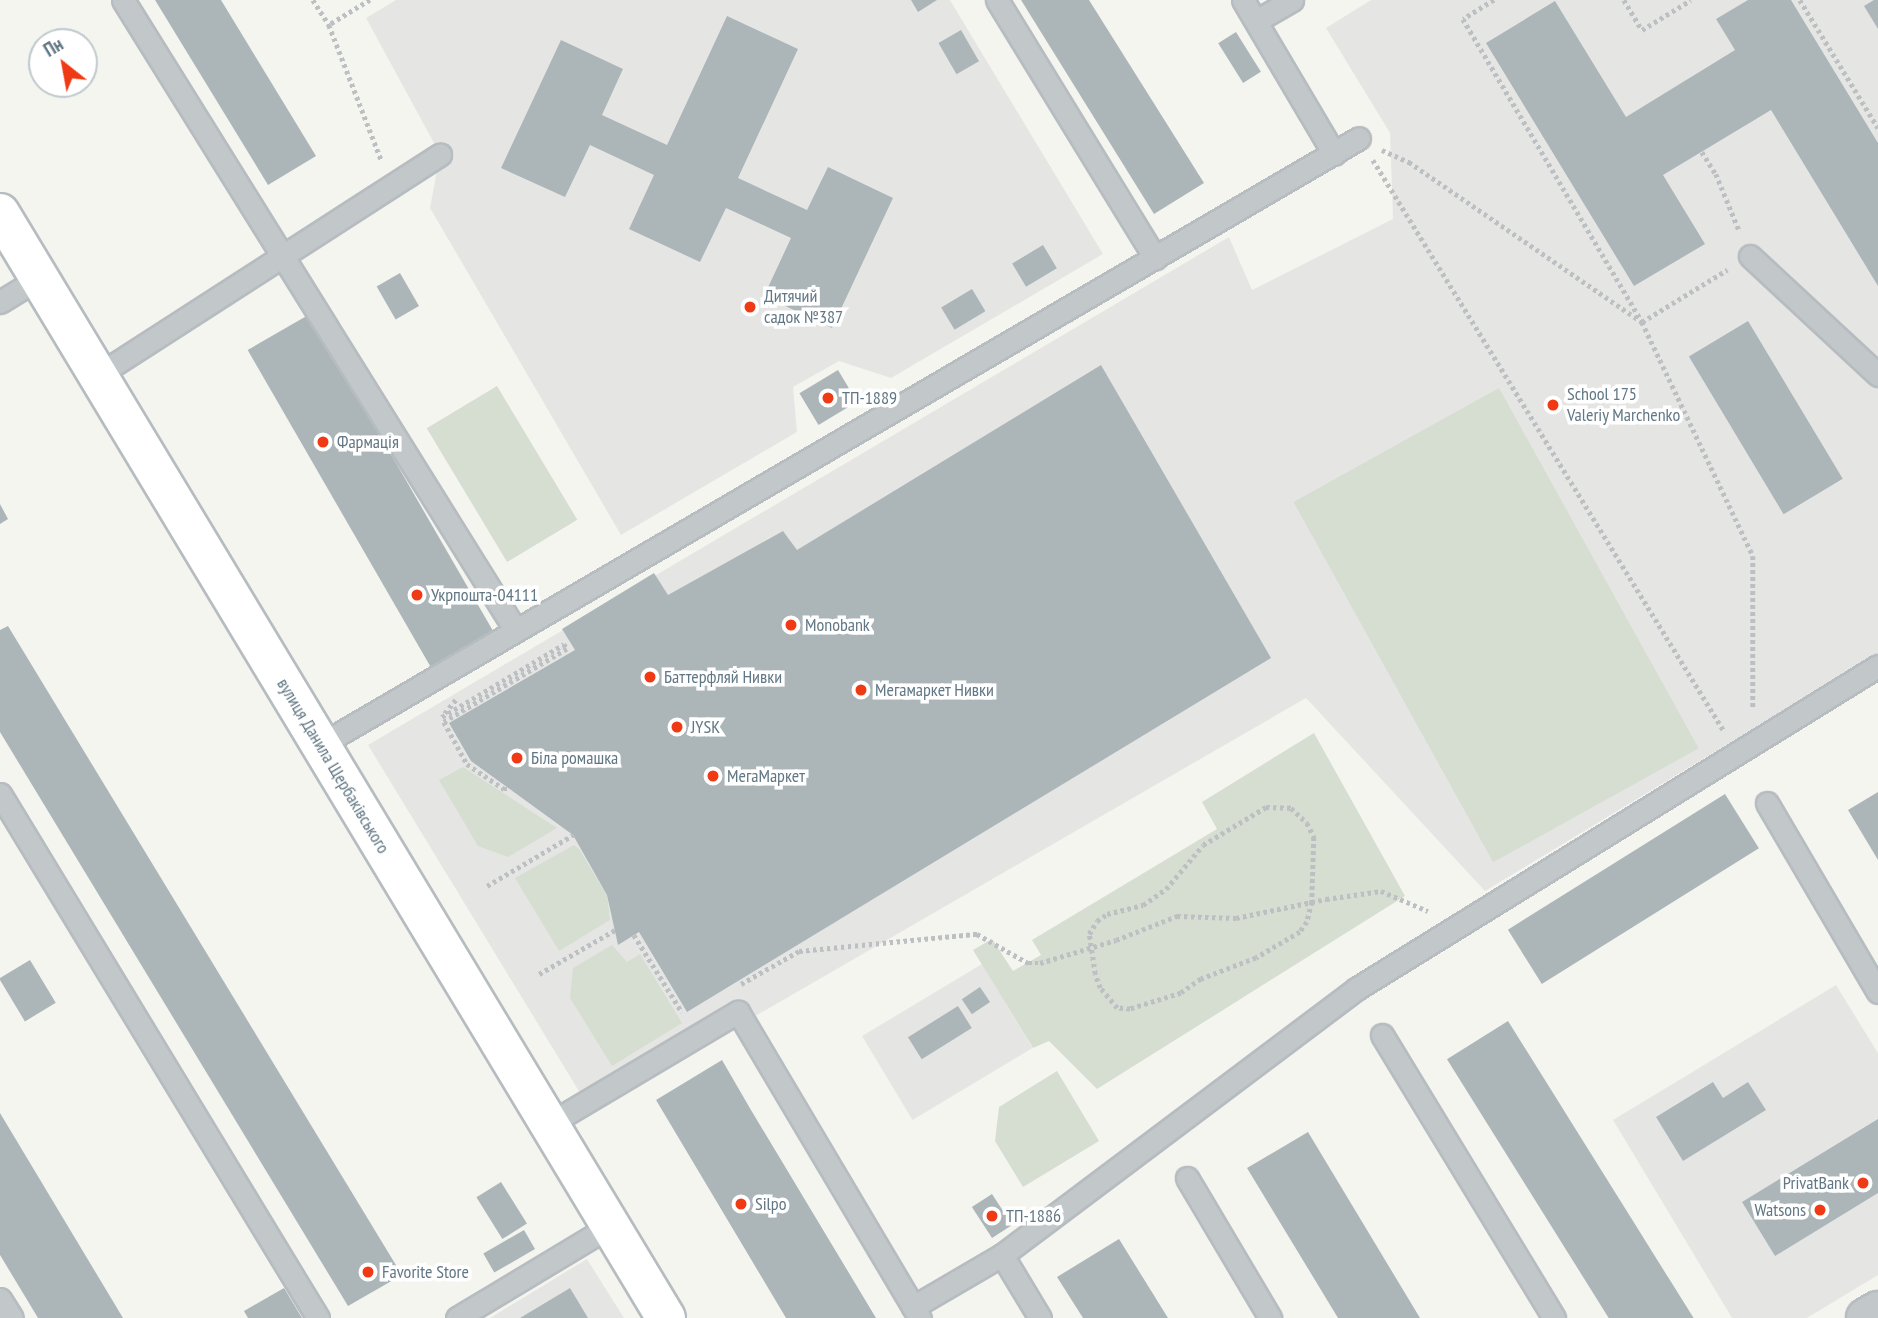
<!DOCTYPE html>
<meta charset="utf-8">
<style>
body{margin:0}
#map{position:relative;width:1878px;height:1318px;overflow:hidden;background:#f5f5f0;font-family:"PT Sans Narrow",sans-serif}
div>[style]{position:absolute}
.built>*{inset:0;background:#e5e6e4;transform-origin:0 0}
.green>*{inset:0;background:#d6ddd1;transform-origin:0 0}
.building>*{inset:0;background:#acb6b9;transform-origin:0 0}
.path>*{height:4.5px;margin-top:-2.25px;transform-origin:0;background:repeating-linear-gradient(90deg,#bdc0c2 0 3.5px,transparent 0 7px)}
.roads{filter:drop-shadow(2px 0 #b6bcc0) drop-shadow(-2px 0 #b6bcc0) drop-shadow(0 2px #b6bcc0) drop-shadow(0 -2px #b6bcc0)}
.lane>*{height:21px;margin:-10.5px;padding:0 10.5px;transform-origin:10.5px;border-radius:10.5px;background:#c2c7c9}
.street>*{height:38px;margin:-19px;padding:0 19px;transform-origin:19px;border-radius:19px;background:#c2c7c9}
.secondary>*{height:38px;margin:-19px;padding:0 19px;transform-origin:19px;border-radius:19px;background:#fff}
.dots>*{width:19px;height:19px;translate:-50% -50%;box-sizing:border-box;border:4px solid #fff;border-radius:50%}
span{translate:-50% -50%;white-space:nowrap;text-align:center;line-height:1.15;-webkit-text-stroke:7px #fff;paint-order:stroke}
.poi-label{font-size:18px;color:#617784}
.left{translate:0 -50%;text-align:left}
.right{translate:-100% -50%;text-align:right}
.street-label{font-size:18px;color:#617784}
.north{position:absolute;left:28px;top:28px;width:70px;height:70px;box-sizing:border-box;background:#fff;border:2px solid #c0c9ce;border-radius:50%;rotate:329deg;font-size:19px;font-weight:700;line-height:28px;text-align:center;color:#617784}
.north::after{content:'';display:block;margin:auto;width:24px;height:32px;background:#f03a15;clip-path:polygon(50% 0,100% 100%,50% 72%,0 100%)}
</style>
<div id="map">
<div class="built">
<i style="clip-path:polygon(396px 0,950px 0,1103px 254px,891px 378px,839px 361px,793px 387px,797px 432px,621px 535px,430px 208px,440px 154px,366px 18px)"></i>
<i style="clip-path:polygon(1371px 0,1878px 0,1878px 653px,1485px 891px,1306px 698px,591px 1111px,368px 745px,1229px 237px,1252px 290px,1393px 219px,1390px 133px,1326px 28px)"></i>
<i style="left:982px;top:964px;width:98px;height:140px;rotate:59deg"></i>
<i style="clip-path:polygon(1836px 985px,1878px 1053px,1878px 1275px,1807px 1318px,1732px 1318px,1613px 1120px)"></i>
<i style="clip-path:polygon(587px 1259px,624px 1318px,490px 1318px)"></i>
</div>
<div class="green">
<i style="left:497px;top:386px;width:156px;height:82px;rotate:59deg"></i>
<i style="left:1499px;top:388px;width:412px;height:235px;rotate:61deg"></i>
<i style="clip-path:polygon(1314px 733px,1405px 896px,1097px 1089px,1049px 1041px,1033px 1048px,973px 950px,992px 939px,1013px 971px,1041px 955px,1032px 940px,1217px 829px,1202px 802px)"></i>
<i style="clip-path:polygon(463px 767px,557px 828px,508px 857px,478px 846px,439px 780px)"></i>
<i style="clip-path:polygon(574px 845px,579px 849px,607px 895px,610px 920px,559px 951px,515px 878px)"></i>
<i style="clip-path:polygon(612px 945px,627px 962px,640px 954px,682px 1023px,612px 1066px,570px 998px,573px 968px)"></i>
<i style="clip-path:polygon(1057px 1071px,1099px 1141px,1023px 1187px,995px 1141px,999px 1107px)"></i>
</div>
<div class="building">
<i style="clip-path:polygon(155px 0,221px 0,316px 156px,268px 185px)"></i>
<i style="clip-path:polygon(911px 0,937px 0,918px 12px)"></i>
<i style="clip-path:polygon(1021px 0,1089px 0,1204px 183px,1154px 214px)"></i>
<i style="clip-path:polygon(1748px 0,1791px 0,1878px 143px,1878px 286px,1771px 110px,1663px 175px,1705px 244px,1634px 286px,1486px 43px,1555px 1px,1626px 117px,1735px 50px,1716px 19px)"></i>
<i style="clip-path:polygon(1874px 0,1878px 0,1878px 29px,1864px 6px)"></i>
<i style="clip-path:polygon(727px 16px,798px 49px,738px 178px,807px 210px,828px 167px,893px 198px,832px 328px,764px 296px,791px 238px,726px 208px,700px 262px,629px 229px,654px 175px,590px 145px,565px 197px,501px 168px,561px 40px,623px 69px,602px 115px,667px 145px)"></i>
<i style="left:961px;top:30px;width:36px;height:26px;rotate:60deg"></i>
<i style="left:1236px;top:32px;width:47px;height:21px;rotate:58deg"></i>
<i style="left:1043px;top:245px;width:27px;height:36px;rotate:59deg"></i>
<i style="left:400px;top:273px;width:38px;height:27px;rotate:60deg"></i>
<i style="left:972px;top:289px;width:26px;height:36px;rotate:59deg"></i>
<i style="left:310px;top:314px;width:367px;height:72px;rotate:60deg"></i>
<i style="left:1748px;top:321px;width:184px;height:69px;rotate:59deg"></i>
<i style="clip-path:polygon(1101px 365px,1271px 658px,687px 1012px,639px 932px,618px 945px,607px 895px,573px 835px,471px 761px,449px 723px,575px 650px,562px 629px,654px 573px,668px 595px,783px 531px,797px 550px)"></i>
<i style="left:838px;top:370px;width:37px;height:45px;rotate:59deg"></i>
<i style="clip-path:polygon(0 504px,8px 519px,0 524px)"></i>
<i style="clip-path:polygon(8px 626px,402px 1275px,348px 1306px,0 732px,0 630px)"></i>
<i style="clip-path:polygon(1878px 792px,1878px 860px,1848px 810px)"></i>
<i style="left:1725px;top:794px;width:64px;height:256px;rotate:58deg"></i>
<i style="left:30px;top:960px;width:50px;height:36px;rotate:59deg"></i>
<i style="left:980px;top:987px;width:18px;height:22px;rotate:56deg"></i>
<i style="left:958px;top:1006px;width:26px;height:59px;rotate:58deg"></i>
<i style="left:1508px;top:1021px;width:350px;height:72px;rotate:58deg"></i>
<i style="clip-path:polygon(722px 1060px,751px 1110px,876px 1318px,786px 1318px,656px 1100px)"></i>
<i style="clip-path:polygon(1713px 1082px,1723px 1098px,1748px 1082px,1766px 1110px,1683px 1161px,1656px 1117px)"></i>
<i style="clip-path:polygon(0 1113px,123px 1318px,38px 1318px,0 1255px)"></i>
<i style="clip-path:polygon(1878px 1119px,1878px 1193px,1775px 1256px,1742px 1202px)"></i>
<i style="clip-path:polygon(1308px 1132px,1420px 1318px,1338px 1318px,1247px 1168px)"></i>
<i style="left:501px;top:1182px;width:49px;height:29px;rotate:58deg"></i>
<i style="left:992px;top:1194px;width:37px;height:24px;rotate:57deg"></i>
<i style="left:524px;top:1230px;width:22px;height:47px;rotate:60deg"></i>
<i style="clip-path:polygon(1119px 1239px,1168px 1318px,1083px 1318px,1057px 1277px)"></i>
<i style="clip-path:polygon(284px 1288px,302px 1318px,248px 1318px,244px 1311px)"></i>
<i style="clip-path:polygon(570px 1288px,588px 1318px,520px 1318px)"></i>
</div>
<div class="path">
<i style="left:313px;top:0;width:30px;rotate:57deg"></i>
<i style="left:370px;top:0;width:48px;rotate:148.6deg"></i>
<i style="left:329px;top:25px;width:144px;rotate:68.8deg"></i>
<i style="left:1494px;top:0;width:36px;rotate:148deg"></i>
<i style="left:1463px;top:19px;width:352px;rotate:59.4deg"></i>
<i style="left:1642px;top:322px;width:259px;rotate:64.6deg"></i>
<i style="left:1753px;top:556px;width:153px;rotate:90deg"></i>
<i style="left:1624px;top:0;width:35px;rotate:59deg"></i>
<i style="left:1642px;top:30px;width:57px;rotate:-31.5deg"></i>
<i style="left:1800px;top:0;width:150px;rotate:58.6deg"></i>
<i style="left:1382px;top:150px;width:30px;rotate:24deg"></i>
<i style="left:1409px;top:162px;width:283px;rotate:34.5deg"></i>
<i style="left:1642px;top:322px;width:100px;rotate:-31.5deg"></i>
<i style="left:1702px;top:152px;width:26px;rotate:58deg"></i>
<i style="left:1716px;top:174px;width:61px;rotate:67.7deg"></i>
<i style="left:1373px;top:160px;width:670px;rotate:58.42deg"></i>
<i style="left:456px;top:700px;width:22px;rotate:129deg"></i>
<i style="left:442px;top:717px;width:142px;rotate:-30.9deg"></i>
<i style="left:564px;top:644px;width:6px;rotate:59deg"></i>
<i style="left:567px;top:649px;width:143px;rotate:149.3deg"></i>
<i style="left:444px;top:722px;width:48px;rotate:61.3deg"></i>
<i style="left:467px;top:764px;width:45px;rotate:34deg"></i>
<i style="left:504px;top:789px;width:4px"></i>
<i style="left:1266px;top:807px;width:25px;rotate:2deg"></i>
<i style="left:1291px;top:808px;width:22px;rotate:43deg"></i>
<i style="left:1307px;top:823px;width:16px;rotate:63deg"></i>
<i style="left:1314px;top:837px;width:65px;rotate:91.8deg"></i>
<i style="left:1312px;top:902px;width:21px;rotate:104deg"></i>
<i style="left:1307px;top:922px;width:12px;rotate:125deg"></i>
<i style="left:1300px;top:932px;width:51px;rotate:149.4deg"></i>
<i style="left:1256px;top:958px;width:59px;rotate:159.1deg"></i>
<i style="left:1201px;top:979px;width:24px;rotate:145deg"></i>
<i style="left:1181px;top:993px;width:53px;rotate:162.6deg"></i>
<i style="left:1130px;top:1009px;width:13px;rotate:-176deg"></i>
<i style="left:1117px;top:1008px;width:26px;rotate:-130deg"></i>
<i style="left:1100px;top:988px;width:15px;rotate:-110deg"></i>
<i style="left:1095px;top:974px;width:40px;rotate:-98.5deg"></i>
<i style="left:1089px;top:934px;width:15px;rotate:-58deg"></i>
<i style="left:1097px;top:921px;width:12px;rotate:-35deg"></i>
<i style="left:1107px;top:914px;width:37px;rotate:-14deg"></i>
<i style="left:1143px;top:905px;width:28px;rotate:-35deg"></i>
<i style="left:1166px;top:889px;width:57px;rotate:-49.9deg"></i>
<i style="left:1203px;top:845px;width:74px;rotate:-31.1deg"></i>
<i style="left:487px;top:886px;width:100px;rotate:-30.7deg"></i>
<i style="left:634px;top:935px;width:91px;rotate:58.1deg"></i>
<i style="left:539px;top:974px;width:88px;rotate:-30.1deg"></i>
<i style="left:741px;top:984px;width:67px;rotate:-29.6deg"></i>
<i style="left:799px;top:951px;width:179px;rotate:-5.5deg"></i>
<i style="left:977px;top:934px;width:59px;rotate:29.6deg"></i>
<i style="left:1028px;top:963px;width:12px"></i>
<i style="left:1040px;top:963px;width:79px;rotate:-16.8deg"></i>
<i style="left:1116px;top:940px;width:66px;rotate:-21.5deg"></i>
<i style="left:1177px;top:916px;width:59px;rotate:1.9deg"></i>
<i style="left:1236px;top:918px;width:92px;rotate:-11.9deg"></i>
<i style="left:1326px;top:899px;width:56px;rotate:-8.3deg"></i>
<i style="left:1381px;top:891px;width:51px;rotate:23.1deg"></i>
</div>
<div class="roads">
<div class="lane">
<i style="left:123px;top:0;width:743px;rotate:58.08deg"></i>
<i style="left:997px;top:0;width:303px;rotate:58.5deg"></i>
<i style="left:1243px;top:0;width:179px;rotate:59.4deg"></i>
<i style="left:1256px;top:21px;width:42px;rotate:-30.3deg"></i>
<i style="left:1750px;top:256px;width:175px;rotate:42.9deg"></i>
<i style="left:0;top:302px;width:46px;rotate:-31.6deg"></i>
<i style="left:98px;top:375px;width:407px;rotate:-32.8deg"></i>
<i style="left:320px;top:745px;width:1203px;rotate:-30.29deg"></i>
<i style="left:0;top:794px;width:613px;rotate:58.75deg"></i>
<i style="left:1767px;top:803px;width:219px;rotate:59.6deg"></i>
<i style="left:1382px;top:1035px;width:331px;rotate:58.7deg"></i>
<i style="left:549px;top:1124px;width:220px;rotate:-30.7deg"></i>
<i style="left:738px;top:1012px;width:356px;rotate:59.3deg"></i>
<i style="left:1187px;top:1178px;width:163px;rotate:59.3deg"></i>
<i style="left:1002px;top:1255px;width:74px;rotate:58.9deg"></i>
<i style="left:0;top:1299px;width:22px;rotate:58deg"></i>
<i style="left:913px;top:1307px;width:103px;rotate:-30.3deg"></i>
<i style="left:1002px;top:1255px;width:443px;rotate:-36.9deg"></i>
<i style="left:1356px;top:989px;width:614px;rotate:-31.75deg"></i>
<i style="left:457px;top:1318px;width:179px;rotate:-31deg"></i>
</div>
<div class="street">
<i style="left:1866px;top:1318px;width:14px;rotate:-30deg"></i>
</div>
<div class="secondary">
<i style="left:0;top:213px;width:1290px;rotate:58.92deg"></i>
</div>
</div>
<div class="dots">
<i style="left:750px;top:307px;background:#f03a15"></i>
<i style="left:828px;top:398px;background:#f03a15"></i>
<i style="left:1553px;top:405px;background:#f03a15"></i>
<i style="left:323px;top:442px;background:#f03a15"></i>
<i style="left:417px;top:595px;background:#f03a15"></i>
<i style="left:791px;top:625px;background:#f03a15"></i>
<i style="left:650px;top:677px;background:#f03a15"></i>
<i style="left:861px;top:690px;background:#f03a15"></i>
<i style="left:677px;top:727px;background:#f03a15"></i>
<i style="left:517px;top:758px;background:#f03a15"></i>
<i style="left:713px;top:776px;background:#f03a15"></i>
<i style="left:1863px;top:1183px;background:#f03a15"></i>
<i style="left:741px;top:1204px;background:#f03a15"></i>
<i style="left:1820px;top:1210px;background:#f03a15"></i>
<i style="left:992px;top:1216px;background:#f03a15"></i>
<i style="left:368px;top:1272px;background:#f03a15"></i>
</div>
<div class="poi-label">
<span class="left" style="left:764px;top:307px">Дитячий<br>садок №387</span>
<span class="left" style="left:1567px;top:405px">School 175<br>Valeriy Marchenko</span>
<span class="left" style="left:842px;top:398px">ТП-1889</span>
<span class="left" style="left:337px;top:442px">Фармація</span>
<span class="left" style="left:431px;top:595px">Укрпошта-04111</span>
<span class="left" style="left:805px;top:625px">Monobank</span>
<span class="left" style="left:664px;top:677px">Баттерфляй Нивки</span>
<span class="left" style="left:875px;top:690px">Мегамаркет Нивки</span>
<span class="left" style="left:691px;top:727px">JYSK</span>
<span class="left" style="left:531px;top:758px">Біла ромашка</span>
<span class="left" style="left:727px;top:776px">МегаМаркет</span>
<span class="right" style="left:1849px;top:1183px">PrivatBank</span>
<span class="left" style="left:755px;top:1204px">Silpo</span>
<span class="right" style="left:1806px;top:1210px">Watsons</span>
<span class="left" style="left:1006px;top:1216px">ТП-1886</span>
<span class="left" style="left:382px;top:1272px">Favorite Store</span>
</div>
<div class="street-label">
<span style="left:333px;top:766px;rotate:59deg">вулиця Данила Щербаківського</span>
</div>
<div class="north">Пн</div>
</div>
